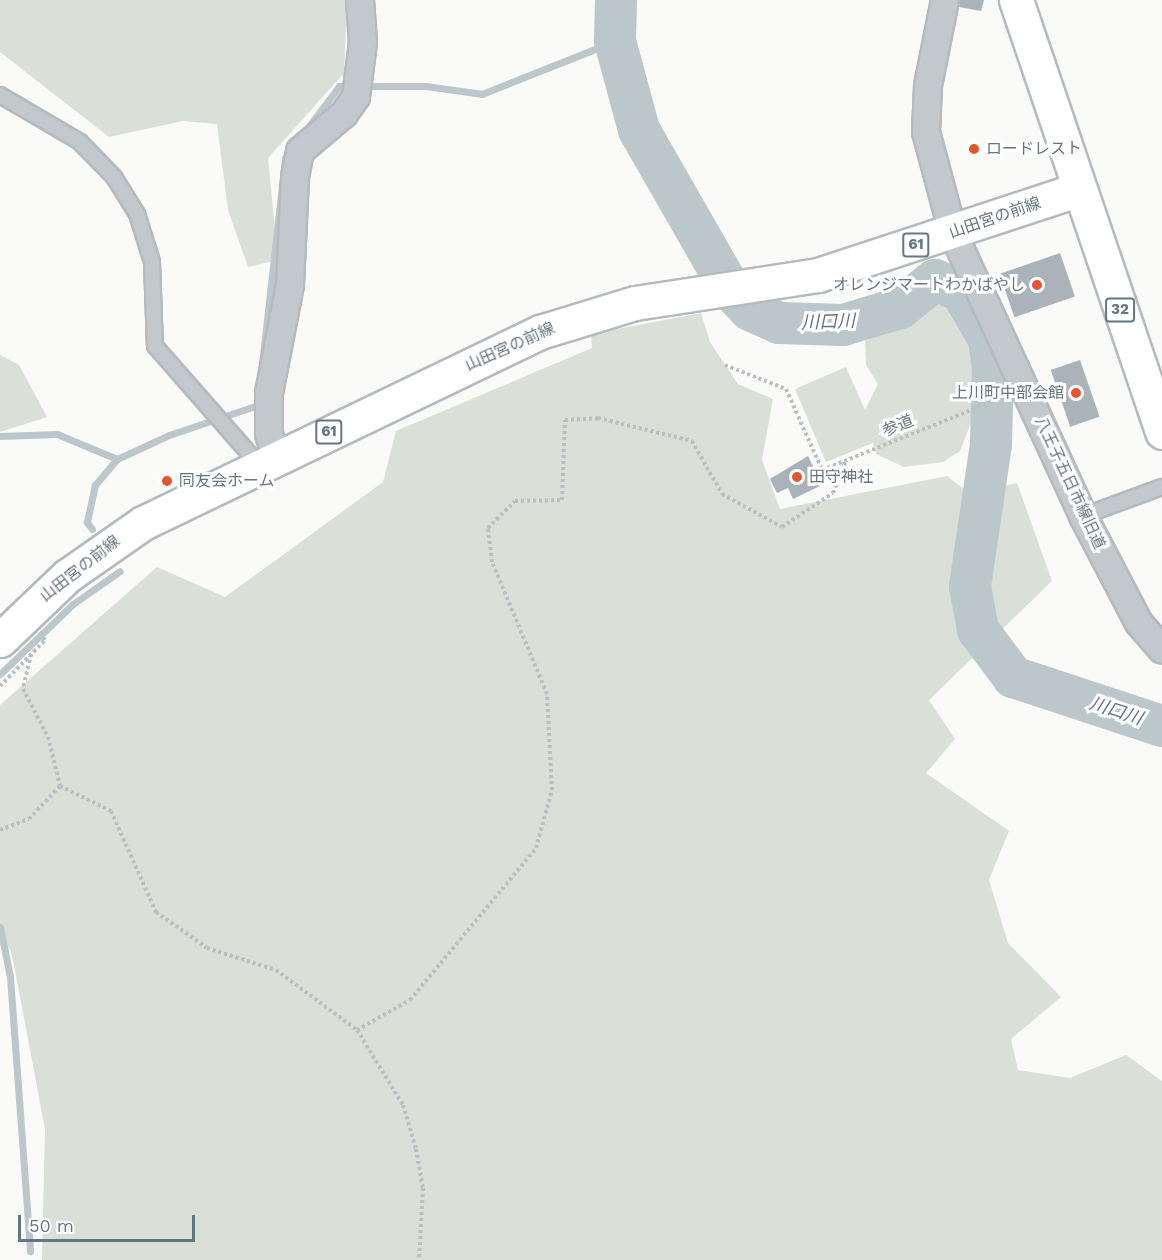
<!DOCTYPE html>
<meta charset="utf-8">
<style>
body{margin:0}
#map{position:relative;width:1162px;height:1260px;overflow:hidden;background:#fafaf8;font-family:"Work Sans","Noto Sans JP",sans-serif}
div>[style]{position:absolute}
.green>*{inset:0;background:#dadfd7}
.stream>*{height:7px;margin:-3.5px;padding:0 3.5px;transform-origin:3.5px;border-radius:3.5px;background:#bbc7cb}
.river>*{height:42px;margin:-21px;padding:0 21px;transform-origin:21px;border-radius:21px;background:#bbc7cb}
.building>*{inset:0;background:#aab3b9;transform-origin:0 0}
.path>*{height:4px;margin-top:-2px;transform-origin:0;background:repeating-linear-gradient(90deg,#bbbfc2 0 3px,transparent 0 6px)}
.roads{filter:drop-shadow(2px 0 #b5babe) drop-shadow(-2px 0 #b5babe) drop-shadow(0 2px #b5babe) drop-shadow(0 -2px #b5babe)}
.service>*{height:14px;margin:-7px;padding:0 7px;transform-origin:7px;border-radius:7px;background:#c3c8cc}
.minor>*{height:26px;margin:-13px;padding:0 13px;transform-origin:13px;border-radius:13px;background:#c3c8cc}
.primary>*{height:33px;margin:-16.5px;padding:0 16.5px;transform-origin:16.5px;border-radius:16.5px;background:#fff}
.dots>*{width:16px;height:16px;translate:-50% -50%;box-sizing:border-box;border:3px solid #fff;border-radius:50%}
span{translate:-50% -50%;white-space:nowrap;text-align:center;line-height:1.15;-webkit-text-stroke:6px #fff;paint-order:stroke}
.shield-label span{padding:2px 4px;background:#fff;border:2px solid;border-radius:4px;-webkit-text-stroke-width:0}
.shield-label{font-size:15px;color:#657683;font-weight:700}
.poi-label{font-size:16px;color:#657683}
.left{translate:0 -50%;text-align:left}
.right{translate:-100% -50%;text-align:right}
.street-label{font-size:16px;color:#657683}
.water-label{font-size:18px;color:#60757c;font-style:italic}
.scale{position:absolute;left:18px;top:1215px;width:177px;height:27px;box-sizing:border-box;border:3px solid #657683;border-top:0;padding-left:8px;font-size:18px;line-height:21px;white-space:nowrap;color:#657683;-webkit-text-stroke:4px #fff;paint-order:stroke}
</style>
<div id="map">
<div class="green">
<i style="clip-path:polygon(0 0,347px 0,344px 73px,268px 158px,278px 260px,248px 267px,228px 210px,217px 124px,183px 121px,109px 137px,0 52px)"></i>
<i style="clip-path:polygon(896px 289px,918px 300px,947px 293px,968px 318px,982px 359px,981px 397px,960px 451px,943px 462px,904px 467px,876px 454px,873px 443px,826px 462px,795px 389px,846px 367px,865px 410px,878px 384px,866px 365px,865px 338px,842px 306px)"></i>
<i style="clip-path:polygon(701px 313px,710px 342px,738px 384px,773px 399px,762px 460px,780px 509px,947px 476px,970px 494px,1017px 483px,1052px 581px,929px 700px,955px 739px,926px 773px,1009px 831px,989px 880px,1008px 943px,1061px 997px,1011px 1039px,1018px 1070px,1070px 1078px,1126px 1055px,1162px 1081px,1162px 1260px,42px 1260px,45px 1129px,12px 955px,0 931px,0 705px,157px 567px,225px 597px,383px 482px,396px 431px,592px 348px,591px 334px)"></i>
<i style="clip-path:polygon(0 355px,19px 365px,47px 417px,0 432px)"></i>
</div>
<div class="stream">
<i style="left:261px;top:373px;width:216px;rotate:-83.6deg"></i>
<i style="left:285px;top:158px;width:90px;rotate:-53.1deg"></i>
<i style="left:339px;top:86px;width:87px"></i>
<i style="left:426px;top:86px;width:57px;rotate:8.1deg"></i>
<i style="left:482px;top:94px;width:143px;rotate:-21.7deg"></i>
<i style="left:0;top:436px;width:57px;rotate:-2deg"></i>
<i style="left:57px;top:434px;width:65px;rotate:22.6deg"></i>
<i style="left:117px;top:459px;width:57px;rotate:-24.8deg"></i>
<i style="left:169px;top:435px;width:94px;rotate:-18.6deg"></i>
<i style="left:258px;top:405px;width:6px;rotate:-81deg"></i>
<i style="left:92px;top:529px;width:9px;rotate:-126deg"></i>
<i style="left:87px;top:522px;width:38px;rotate:-78deg"></i>
<i style="left:95px;top:485px;width:34px;rotate:-50deg"></i>
<i style="left:0;top:674px;width:101px;rotate:-43.8deg"></i>
<i style="left:73px;top:604px;width:57px;rotate:-35.1deg"></i>
<i style="left:0;top:927px;width:51px;rotate:78.7deg"></i>
<i style="left:10px;top:977px;width:275px;rotate:85.8deg"></i>
</div>
<div class="river">
<i style="left:616px;top:0;width:41px;rotate:91.4deg"></i>
<i style="left:615px;top:41px;width:92px;rotate:74.9deg"></i>
<i style="left:639px;top:130px;width:183px;rotate:60.2deg"></i>
<i style="left:730px;top:289px;width:29px;rotate:46deg"></i>
<i style="left:750px;top:310px;width:32px;rotate:24deg"></i>
<i style="left:779px;top:323px;width:64px;rotate:1.8deg"></i>
<i style="left:843px;top:325px;width:59px;rotate:-16.6deg"></i>
<i style="left:900px;top:308px;width:45px;rotate:-38.7deg"></i>
<i style="left:935px;top:280px;width:28px;rotate:23deg"></i>
<i style="left:961px;top:291px;width:56px;rotate:59.7deg"></i>
<i style="left:989px;top:339px;width:29px;rotate:82deg"></i>
<i style="left:993px;top:368px;width:76px;rotate:91.5deg"></i>
<i style="left:991px;top:444px;width:144px;rotate:98.4deg"></i>
<i style="left:970px;top:586px;width:45px;rotate:79.7deg"></i>
<i style="left:978px;top:630px;width:59px;rotate:53.3deg"></i>
<i style="left:1013px;top:677px;width:157px;rotate:18.2deg"></i>
</div>
<div class="building">
<i style="clip-path:polygon(956px 0,984px 0,981px 11px,954px 6px)"></i>
<i style="left:1060px;top:253px;width:46px;height:64px;rotate:71deg"></i>
<i style="left:1080px;top:360px;width:60px;height:31px;rotate:71deg"></i>
<i style="clip-path:polygon(808px 456px,822px 485px,793px 499px,788px 488px,777px 493px,770px 479px)"></i>
</div>
<div class="path">
<i style="left:725px;top:365px;width:66px;rotate:21.5deg"></i>
<i style="left:786px;top:389px;width:89px;rotate:66deg"></i>
<i style="left:822px;top:470px;width:196px;rotate:-21.9deg"></i>
<i style="left:31px;top:654px;width:36px;rotate:103deg"></i>
<i style="left:23px;top:689px;width:54px;rotate:62.5deg"></i>
<i style="left:48px;top:737px;width:50px;rotate:76.2deg"></i>
<i style="left:60px;top:786px;width:57px;rotate:26.1deg"></i>
<i style="left:111px;top:811px;width:111px;rotate:66deg"></i>
<i style="left:156px;top:912px;width:62px;rotate:35.2deg"></i>
<i style="left:207px;top:948px;width:72px;rotate:17.7deg"></i>
<i style="left:276px;top:970px;width:101px;rotate:36.5deg"></i>
<i style="left:357px;top:1030px;width:88px;rotate:58.5deg"></i>
<i style="left:403px;top:1105px;width:46px;rotate:73.5deg"></i>
<i style="left:416px;top:1149px;width:40px;rotate:80deg"></i>
<i style="left:423px;top:1188px;width:72px;rotate:93.2deg"></i>
<i style="left:0;top:686px;width:64px;rotate:-45.6deg"></i>
<i style="left:45px;top:640px;width:5px;rotate:-127deg"></i>
<i style="left:0;top:830px;width:31px;rotate:-21deg"></i>
<i style="left:29px;top:819px;width:45px;rotate:-46.8deg"></i>
<i style="left:357px;top:1030px;width:61px;rotate:-29.5deg"></i>
<i style="left:410px;top:1000px;width:197px;rotate:-50.3deg"></i>
<i style="left:536px;top:848px;width:60px;rotate:-74.6deg"></i>
<i style="left:552px;top:790px;width:96px;rotate:-93deg"></i>
<i style="left:547px;top:694px;width:143px;rotate:-112.6deg"></i>
<i style="left:492px;top:562px;width:34px;rotate:-97deg"></i>
<i style="left:488px;top:528px;width:38px;rotate:-45deg"></i>
<i style="left:515px;top:501px;width:47px;rotate:-1.2deg"></i>
<i style="left:562px;top:500px;width:80px;rotate:-87.9deg"></i>
<i style="left:565px;top:420px;width:33px;rotate:-3deg"></i>
<i style="left:598px;top:418px;width:97px;rotate:13.7deg"></i>
<i style="left:692px;top:441px;width:61px;rotate:60.5deg"></i>
<i style="left:722px;top:494px;width:68px;rotate:28.8deg"></i>
<i style="left:782px;top:527px;width:61px;rotate:-33.7deg"></i>
<i style="left:833px;top:493px;width:34px;rotate:-69deg"></i>
</div>
<div class="roads">
<div class="service">
<i style="left:0;top:95px;width:93px;rotate:30.4deg"></i>
<i style="left:80px;top:142px;width:49px;rotate:45.8deg"></i>
<i style="left:114px;top:177px;width:44px;rotate:58.1deg"></i>
<i style="left:137px;top:214px;width:50px;rotate:72.6deg"></i>
<i style="left:152px;top:262px;width:84px;rotate:88deg"></i>
<i style="left:155px;top:346px;width:158px;rotate:48.8deg"></i>
<i style="left:1083px;top:516px;width:84px;rotate:-20.2deg"></i>
</div>
<div class="minor">
<i style="left:945px;top:0;width:88px;rotate:101.2deg"></i>
<i style="left:928px;top:86px;width:46px;rotate:92.5deg"></i>
<i style="left:926px;top:132px;width:105px;rotate:75deg"></i>
<i style="left:953px;top:233px;width:311px;rotate:65.3deg"></i>
<i style="left:1083px;top:516px;width:121px;rotate:62.4deg"></i>
<i style="left:1139px;top:623px;width:35px;rotate:49deg"></i>
<i style="left:276px;top:457px;width:24px;rotate:-107deg"></i>
<i style="left:269px;top:434px;width:41px;rotate:-90deg"></i>
<i style="left:269px;top:393px;width:110px;rotate:-79deg"></i>
<i style="left:290px;top:285px;width:108px;rotate:-87.3deg"></i>
<i style="left:295px;top:177px;width:26px;rotate:-79deg"></i>
<i style="left:300px;top:151px;width:57px;rotate:-40.1deg"></i>
<i style="left:344px;top:114px;width:21px;rotate:-55deg"></i>
<i style="left:356px;top:97px;width:55px;rotate:-82.7deg"></i>
<i style="left:363px;top:42px;width:42px;rotate:-94.1deg"></i>
</div>
<div class="primary">
<i style="left:1016px;top:0;width:456px;rotate:71.3deg"></i>
<i style="left:0;top:640px;width:93px;rotate:-43.7deg"></i>
<i style="left:67px;top:576px;width:93px;rotate:-34.9deg"></i>
<i style="left:143px;top:523px;width:441px;rotate:-25.7deg"></i>
<i style="left:540px;top:332px;width:99px;rotate:-17deg"></i>
<i style="left:635px;top:303px;width:185px;rotate:-8.7deg"></i>
<i style="left:818px;top:275px;width:275px;rotate:-18.2deg"></i>
</div>
</div>
<div class="dots">
<i style="left:974px;top:149px;background:#e4572e"></i>
<i style="left:1037px;top:285px;background:#e4572e"></i>
<i style="left:1076px;top:393px;background:#e4572e"></i>
<i style="left:797px;top:477px;background:#e4572e"></i>
<i style="left:167px;top:481px;background:#e4572e"></i>
</div>
<div class="shield-label">
<span style="left:916px;top:245px">61</span>
<span style="left:1120px;top:310px">32</span>
<span style="left:329px;top:432px">61</span>
</div>
<div class="poi-label">
<span class="left" style="left:986px;top:149px">ロードレスト</span>
<span class="right" style="left:1025px;top:285px">オレンジマートわかばやし</span>
<span class="right" style="left:1064px;top:393px">上川町中部会館</span>
<span class="left" style="left:809px;top:477px">田守神社</span>
<span class="left" style="left:179px;top:481px">同友会ホーム</span>
</div>
<div class="street-label">
<span style="left:995px;top:218px;rotate:-19deg">山田宮の前線</span>
<span style="left:510px;top:347px;rotate:-24deg">山田宮の前線</span>
<span style="left:898px;top:426px;rotate:-22deg">参道</span>
<span style="left:1070px;top:483px;rotate:65deg">八王子五日市線旧道</span>
<span style="left:80px;top:569px;rotate:-38deg">山田宮の前線</span>
</div>
<div class="water-label">
<span style="left:828px;top:322px;rotate:-2deg">川口川</span>
<span style="left:1116px;top:711px;rotate:18deg">川口川</span>
</div>
<div class="scale">50 m</div>
</div>
